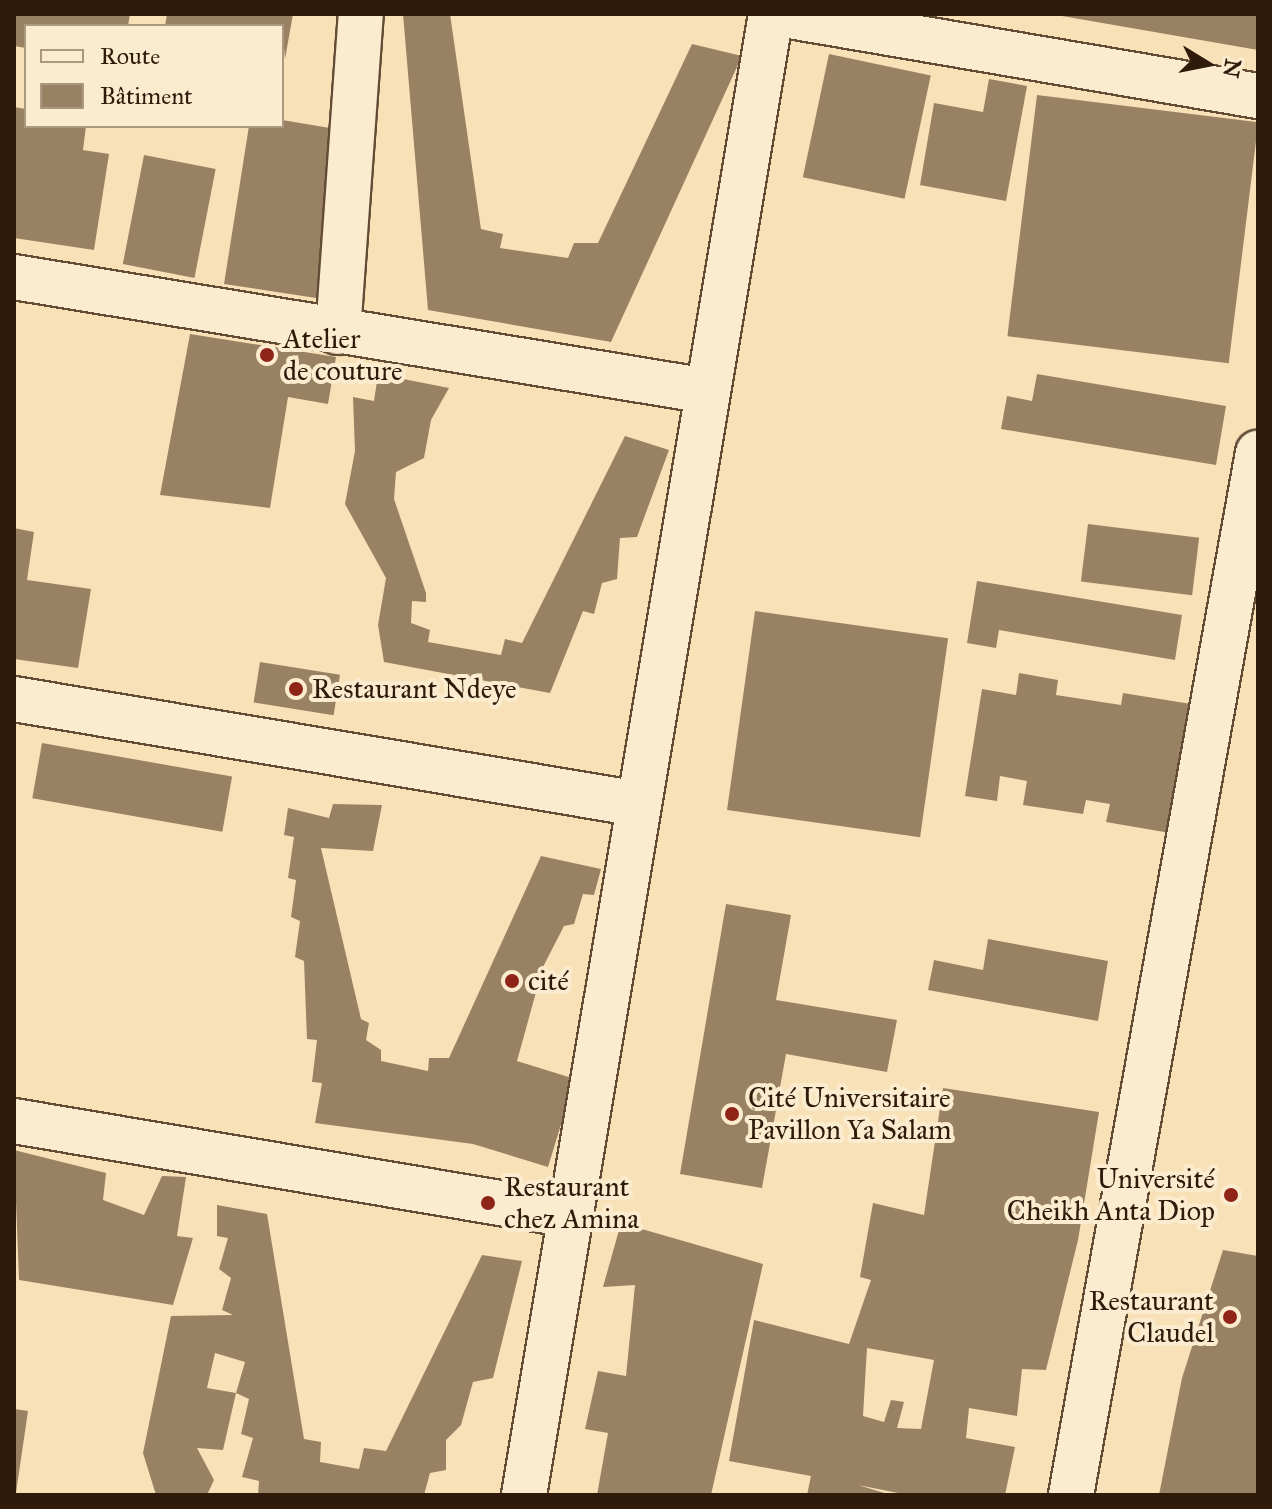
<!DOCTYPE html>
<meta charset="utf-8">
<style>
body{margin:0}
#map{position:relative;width:1272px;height:1509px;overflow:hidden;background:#f9e1b7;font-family:"IM FELL Great Primer",serif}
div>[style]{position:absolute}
.building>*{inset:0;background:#998264;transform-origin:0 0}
.roads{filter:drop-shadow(2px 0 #624c35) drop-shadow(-2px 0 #624c35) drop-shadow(0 2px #624c35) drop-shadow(0 -2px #624c35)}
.minor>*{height:44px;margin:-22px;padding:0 22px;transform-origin:22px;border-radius:22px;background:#fbecd0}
.dots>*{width:22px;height:22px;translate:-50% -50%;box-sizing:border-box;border:4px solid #fbecd0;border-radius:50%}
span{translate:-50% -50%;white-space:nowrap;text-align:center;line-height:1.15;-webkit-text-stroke:8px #fbecd0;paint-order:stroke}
.poi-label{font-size:28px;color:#301b0a}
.left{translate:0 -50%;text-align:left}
.right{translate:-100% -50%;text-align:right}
.frame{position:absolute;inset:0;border:16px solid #301b0a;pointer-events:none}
.legend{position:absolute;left:24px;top:24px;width:260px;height:104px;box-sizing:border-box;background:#fbecd0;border:2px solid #aa9881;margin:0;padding:10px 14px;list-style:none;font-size:24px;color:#301b0a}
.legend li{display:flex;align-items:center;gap:16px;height:40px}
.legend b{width:40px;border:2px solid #aa9881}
.north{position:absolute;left:1168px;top:24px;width:80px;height:80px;-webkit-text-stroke:6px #fbecd0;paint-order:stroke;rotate:100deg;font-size:22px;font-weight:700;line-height:32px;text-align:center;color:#301b0a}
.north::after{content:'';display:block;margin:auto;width:28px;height:36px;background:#301b0a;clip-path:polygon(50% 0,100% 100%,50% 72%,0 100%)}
</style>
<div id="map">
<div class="building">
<i style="clip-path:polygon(14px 14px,130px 14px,128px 26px,26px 26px,26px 48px,14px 46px)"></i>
<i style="clip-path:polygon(167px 14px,293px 14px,285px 59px,282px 26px,165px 26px)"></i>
<i style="clip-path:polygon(403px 14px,450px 14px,481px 229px,503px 234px,500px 248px,568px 258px,574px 243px,598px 243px,692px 44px,742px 56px,611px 342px,428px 310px)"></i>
<i style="clip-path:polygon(1062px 14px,1258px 14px,1258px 50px,1062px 16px)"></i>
<i style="left:829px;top:54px;width:104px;height:126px;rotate:12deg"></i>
<i style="clip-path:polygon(989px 79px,1027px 86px,1006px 201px,920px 185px,934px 103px,983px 112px)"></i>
<i style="left:1037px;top:95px;width:223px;height:243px;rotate:7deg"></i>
<i style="clip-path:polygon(14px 107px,26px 109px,26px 126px,86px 126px,83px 150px,109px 154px,94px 250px,14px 238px)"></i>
<i style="clip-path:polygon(282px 120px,342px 130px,316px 298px,224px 284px,249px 126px)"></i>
<i style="left:144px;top:155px;width:73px;height:111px;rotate:11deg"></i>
<i style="clip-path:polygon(190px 334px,336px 357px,328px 404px,288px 397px,270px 508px,160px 495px)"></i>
<i style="clip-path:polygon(378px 374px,449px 388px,431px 420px,424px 458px,396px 472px,394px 499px,426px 593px,426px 602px,412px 601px,411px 623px,430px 630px,428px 642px,501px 655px,505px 639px,522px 643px,625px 436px,669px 450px,637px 537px,620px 538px,617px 579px,602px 583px,594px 614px,583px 611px,550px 693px,384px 662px,378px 625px,386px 578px,345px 504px,355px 451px,353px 397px,374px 401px)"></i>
<i style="clip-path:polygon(1037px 374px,1226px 406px,1216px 465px,1001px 429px,1007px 396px,1032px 401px)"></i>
<i style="left:1088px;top:524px;width:112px;height:58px;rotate:7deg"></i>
<i style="clip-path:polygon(14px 528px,34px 532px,27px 580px,91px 589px,78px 668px,14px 659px)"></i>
<i style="clip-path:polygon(977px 581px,1182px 615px,1175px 660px,999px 630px,996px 648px,967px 643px)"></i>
<i style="left:755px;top:611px;width:195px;height:201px;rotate:8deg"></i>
<i style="left:260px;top:662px;width:81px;height:41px;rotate:9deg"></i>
<i style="clip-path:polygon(1019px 673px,1058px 680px,1056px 695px,1121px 705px,1123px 693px,1191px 704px,1170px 833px,1106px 822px,1110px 804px,1086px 800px,1083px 814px,1023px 805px,1027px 781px,1000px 776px,997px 801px,965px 796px,982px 689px,1016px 695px)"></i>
<i style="left:42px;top:743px;width:193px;height:56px;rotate:10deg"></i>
<i style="clip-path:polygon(333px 804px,382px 805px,373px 851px,321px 848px,361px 1019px,369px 1023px,366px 1040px,381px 1050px,381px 1061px,428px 1071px,429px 1058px,449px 1058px,541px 856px,601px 869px,594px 895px,583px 894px,574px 924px,564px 926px,543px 967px,517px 1061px,575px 1079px,548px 1167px,473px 1144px,315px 1123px,322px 1083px,312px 1082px,317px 1040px,307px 1039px,304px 961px,295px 957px,300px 921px,291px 917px,296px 880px,288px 878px,294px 837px,284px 835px,288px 808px,329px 818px)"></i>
<i style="clip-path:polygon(726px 904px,791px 915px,776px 1000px,897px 1020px,887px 1072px,786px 1054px,762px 1188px,680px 1174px)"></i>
<i style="clip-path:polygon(988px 939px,1108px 961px,1098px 1021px,928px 990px,934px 960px,983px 970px)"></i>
<i style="clip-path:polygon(evenodd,943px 1088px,1099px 1112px,1078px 1240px,1046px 1370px,1022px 1369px,1017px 1416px,969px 1408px,966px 1438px,1015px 1447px,1005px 1495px,908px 1495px,858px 1485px,891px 1495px,807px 1495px,811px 1476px,729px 1461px,754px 1320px,849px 1344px,871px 1280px,860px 1277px,873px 1203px,924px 1215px,943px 1088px,867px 1348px,934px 1360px,921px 1429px,897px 1428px,904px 1402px,891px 1400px,884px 1422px,863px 1416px,867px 1348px)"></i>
<i style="clip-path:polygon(14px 1150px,106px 1173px,103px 1200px,144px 1215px,162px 1176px,186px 1177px,177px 1236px,193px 1238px,173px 1305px,19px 1280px)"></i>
<i style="clip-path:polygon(217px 1205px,267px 1214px,304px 1439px,321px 1442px,320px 1462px,359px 1469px,364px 1448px,386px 1451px,482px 1255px,522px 1261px,493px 1378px,473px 1382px,461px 1425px,446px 1440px,446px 1470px,430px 1473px,424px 1495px,258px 1495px,259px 1481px,242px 1477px,253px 1438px,241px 1434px,249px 1399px,236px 1393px,245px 1362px,215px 1353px,207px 1388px,236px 1393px,223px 1450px,197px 1448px,214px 1480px,207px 1495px,156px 1495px,143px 1453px,171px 1316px,233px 1315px,222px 1310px,231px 1278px,219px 1269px,228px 1238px,217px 1236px)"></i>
<i style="clip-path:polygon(621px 1223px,763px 1264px,711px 1495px,597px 1495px,608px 1433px,585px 1429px,598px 1371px,626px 1376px,635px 1285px,603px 1287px)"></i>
<i style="clip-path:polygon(1223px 1250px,1258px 1256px,1258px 1495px,1159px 1495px,1182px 1378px)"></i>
<i style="clip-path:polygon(14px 1409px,28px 1411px,16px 1493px,14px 1493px)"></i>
</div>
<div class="roads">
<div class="minor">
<i style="left:778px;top:14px;width:487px;rotate:9.7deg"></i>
<i style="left:14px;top:277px;width:702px;rotate:9.34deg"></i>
<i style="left:338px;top:332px;width:319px;rotate:-85.9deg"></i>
<i style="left:14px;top:699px;width:634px;rotate:9.54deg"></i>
<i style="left:14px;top:1121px;width:565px;rotate:9.58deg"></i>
<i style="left:524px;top:1495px;width:1501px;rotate:-80.53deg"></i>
<i style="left:1071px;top:1495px;width:1059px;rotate:-79.83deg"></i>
</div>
</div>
<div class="dots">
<i style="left:267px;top:355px;background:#8f2418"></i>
<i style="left:296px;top:689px;background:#8f2418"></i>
<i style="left:512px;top:981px;background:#8f2418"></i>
<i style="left:732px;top:1114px;background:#8f2418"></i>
<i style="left:1231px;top:1195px;background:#8f2418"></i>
<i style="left:488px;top:1203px;background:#8f2418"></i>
<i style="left:1230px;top:1317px;background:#8f2418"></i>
</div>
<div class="poi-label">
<span class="left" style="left:283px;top:355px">Atelier<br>de couture</span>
<span class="left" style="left:312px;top:689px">Restaurant Ndeye</span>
<span class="left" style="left:528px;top:981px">cité</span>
<span class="left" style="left:748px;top:1114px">Cité Universitaire<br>Pavillon Ya Salam</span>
<span class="right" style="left:1215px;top:1195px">Université<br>Cheikh Anta Diop</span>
<span class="left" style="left:504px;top:1203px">Restaurant<br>chez Amina</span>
<span class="right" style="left:1214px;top:1317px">Restaurant<br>Claudel</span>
</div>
<div class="frame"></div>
<ul class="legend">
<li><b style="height:10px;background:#fbecd0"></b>Route</li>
<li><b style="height:22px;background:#998264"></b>Bâtiment</li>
</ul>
<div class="north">N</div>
</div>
